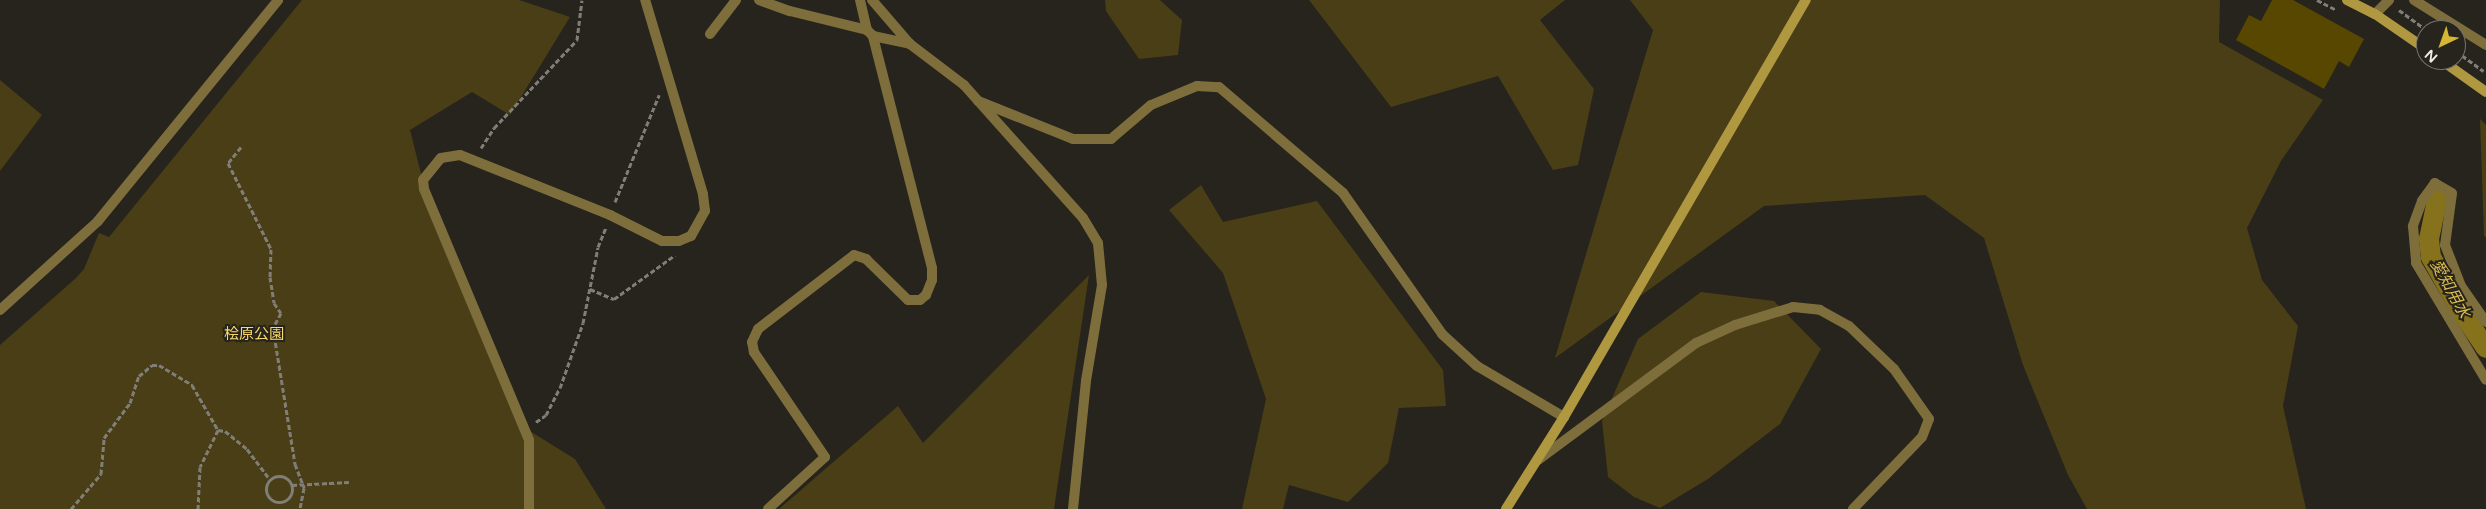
<!DOCTYPE html>
<meta charset="utf-8">
<style>
body{margin:0}
#map{position:relative;width:2486px;height:509px;overflow:hidden;background:#26241c;font-family:"Varela Round","Noto Sans JP",sans-serif}
div>[style]{position:absolute}
.green>*{inset:0;background:#493e16}
.canal>*{height:20px;margin:-10px;padding:0 10px;transform-origin:10px;border-radius:10px;background:#86711d}
.building>*{inset:0;background:#574701}
.path>*{height:3px;margin-top:-1.5px;transform-origin:0;background:repeating-linear-gradient(90deg,#807e77 0 5px,transparent 0 7.5px)}
.path>.ring{margin:-1.5px;padding:0;box-sizing:content-box;background:none;border:3px solid #807e77;border-radius:50%}
.lane>*{height:10px;margin:-5px;padding:0 5px;transform-origin:5px;border-radius:5px;background:#7d6e3b}
.street>*{height:10px;margin:-5px;padding:0 5px;transform-origin:5px;border-radius:5px;background:#7d6e3b}
.secondary>*{height:10px;margin:-5px;padding:0 5px;transform-origin:5px;border-radius:5px;background:#b09841}
span{translate:-50% -50%;white-space:nowrap;text-align:center;line-height:1.15;-webkit-text-stroke:4px #26241c;paint-order:stroke}
.park-label{font-size:15px;color:#f7d86c}
.water-label{font-size:16px;color:#ddbe51;font-style:italic}
.north{position:absolute;left:2416px;top:20px;width:50px;height:50px;box-sizing:border-box;background:#26241c;border:1px solid #76746e;border-radius:50%;rotate:222deg;font-size:14px;font-weight:700;line-height:20px;text-align:center;color:#eeede8}
.north::after{content:'';display:block;margin:auto;width:18px;height:22px;background:#d6b534;clip-path:polygon(50% 0,100% 100%,50% 72%,0 100%)}
</style>
<div id="map">
<div class="green">
<i style="clip-path:polygon(302px 0,519px 0,570px 17px,510px 115px,472px 92px,410px 130px,434px 225px,517px 423px,575px 459px,606px 509px,0 509px,0 345px,76px 278px,84px 269px,99px 233px,109px 237px)"></i>
<i style="clip-path:polygon(1105px 0,1160px 0,1182px 20px,1178px 55px,1139px 59px,1106px 11px)"></i>
<i style="clip-path:polygon(1309px 0,1565px 0,1540px 20px,1594px 89px,1578px 165px,1553px 170px,1498px 76px,1391px 107px)"></i>
<i style="clip-path:polygon(1630px 0,2220px 0,2219px 42px,2323px 100px,2281px 161px,2247px 228px,2262px 280px,2298px 326px,2283px 406px,2306px 509px,2087px 509px,2068px 475px,2023px 365px,1984px 238px,1925px 195px,1764px 206px,1555px 358px,1653px 30px)"></i>
<i style="clip-path:polygon(0 80px,42px 115px,0 171px)"></i>
<i style="clip-path:polygon(2480px 119px,2486px 125px,2486px 237px,2484px 236px)"></i>
<i style="clip-path:polygon(1201px 185px,1223px 222px,1317px 201px,1443px 370px,1446px 406px,1399px 408px,1388px 463px,1348px 502px,1289px 485px,1283px 509px,1242px 509px,1266px 399px,1223px 273px,1169px 210px)"></i>
<i style="clip-path:polygon(1089px 275px,1054px 509px,779px 509px,898px 406px,923px 443px)"></i>
<i style="clip-path:polygon(1701px 292px,1774px 301px,1821px 349px,1780px 424px,1708px 479px,1660px 508px,1634px 497px,1608px 477px,1602px 421px,1638px 339px)"></i>
</div>
<div class="canal">
<i style="left:2438px;top:196px;width:44px;rotate:101.8deg"></i>
<i style="left:2429px;top:239px;width:18px;rotate:84deg"></i>
<i style="left:2431px;top:257px;width:69px;rotate:60.5deg"></i>
<i style="left:2465px;top:317px;width:37px;rotate:56deg"></i>
</div>
<div class="building">
<i style="clip-path:polygon(2272px 0,2293px 0,2364px 39px,2349px 67px,2339px 61px,2324px 89px,2236px 40px,2249px 15px,2261px 21px)"></i>
</div>
<div class="path">
<i style="left:2317px;top:0;width:22px;rotate:27deg"></i>
<i style="left:2399px;top:10px;width:34px;rotate:36deg"></i>
<i style="left:2456px;top:51px;width:34px;rotate:36deg"></i>
<i style="left:241px;top:147px;width:21px;rotate:129deg"></i>
<i style="left:228px;top:163px;width:96px;rotate:63.4deg"></i>
<i style="left:271px;top:249px;width:28px;rotate:92deg"></i>
<i style="left:270px;top:277px;width:26px;rotate:81deg"></i>
<i style="left:274px;top:303px;width:12px;rotate:55deg"></i>
<i style="left:281px;top:313px;width:17px;rotate:118deg"></i>
<i style="left:273px;top:328px;width:138px;rotate:80.8deg"></i>
<i style="left:295px;top:464px;width:26px;rotate:69deg"></i>
<i style="left:304px;top:488px;width:21px;rotate:101deg"></i>
<i style="left:481px;top:148px;width:24px;rotate:-57deg"></i>
<i style="left:494px;top:128px;width:121px;rotate:-46.7deg"></i>
<i style="left:577px;top:40px;width:40px;rotate:-82.9deg"></i>
<i style="left:615px;top:202px;width:116px;rotate:-67.6deg"></i>
<i style="left:590px;top:289px;width:26px;rotate:23deg"></i>
<i style="left:614px;top:299px;width:75px;rotate:-35.8deg"></i>
<i style="left:536px;top:422px;width:12px;rotate:-35deg"></i>
<i style="left:546px;top:415px;width:30px;rotate:-63deg"></i>
<i style="left:560px;top:388px;width:69px;rotate:-70.5deg"></i>
<i style="left:583px;top:323px;width:77px;rotate:-78.8deg"></i>
<i style="left:598px;top:247px;width:22px;rotate:-68deg"></i>
<i style="left:218px;top:430px;width:7px;rotate:8deg"></i>
<i style="left:225px;top:431px;width:28px;rotate:39deg"></i>
<i style="left:247px;top:449px;width:38px;rotate:53deg"></i>
<i class="ring" style="left:266px;top:476px;width:23px;height:23px"></i>
<i style="left:292px;top:485px;width:57px;rotate:-3deg"></i>
<i style="left:71px;top:509px;width:46px;rotate:-49.4deg"></i>
<i style="left:101px;top:474px;width:36px;rotate:-85deg"></i>
<i style="left:104px;top:438px;width:44px;rotate:-53.4deg"></i>
<i style="left:130px;top:403px;width:28px;rotate:-72deg"></i>
<i style="left:139px;top:376px;width:17px;rotate:-40deg"></i>
<i style="left:152px;top:365px;width:7px"></i>
<i style="left:159px;top:365px;width:39px;rotate:31deg"></i>
<i style="left:192px;top:385px;width:52px;rotate:60deg"></i>
<i style="left:218px;top:430px;width:41px;rotate:115.9deg"></i>
<i style="left:200px;top:467px;width:42px;rotate:92.7deg"></i>
</div>
<div class="lane">
<i style="left:2486px;top:322px;width:44px;rotate:-124.8deg"></i>
<i style="left:2461px;top:286px;width:44px;rotate:-111.3deg"></i>
<i style="left:2445px;top:245px;width:52px;rotate:-82.3deg"></i>
<i style="left:2452px;top:193px;width:20px;rotate:-150deg"></i>
<i style="left:2435px;top:183px;width:22px;rotate:126deg"></i>
<i style="left:2422px;top:201px;width:27px;rotate:110deg"></i>
<i style="left:2413px;top:226px;width:37px;rotate:85deg"></i>
<i style="left:2416px;top:263px;width:136px;rotate:59.1deg"></i>
</div>
<div class="street">
<i style="left:759px;top:0;width:33px;rotate:20deg"></i>
<i style="left:790px;top:11px;width:79px;rotate:13.9deg"></i>
<i style="left:867px;top:30px;width:8px;rotate:45deg"></i>
<i style="left:873px;top:36px;width:38px;rotate:12deg"></i>
<i style="left:860px;top:0;width:31px;rotate:77deg"></i>
<i style="left:872px;top:0;width:58px;rotate:49.2deg"></i>
<i style="left:910px;top:44px;width:68px;rotate:37.2deg"></i>
<i style="left:964px;top:85px;width:178px;rotate:48.2deg"></i>
<i style="left:1083px;top:218px;width:29px;rotate:59deg"></i>
<i style="left:1098px;top:243px;width:42px;rotate:84.6deg"></i>
<i style="left:1102px;top:285px;width:97px;rotate:99.5deg"></i>
<i style="left:1086px;top:381px;width:129px;rotate:95.8deg"></i>
<i style="left:2414px;top:0;width:85px;rotate:32deg"></i>
<i style="left:2375px;top:14px;width:20px;rotate:-45deg"></i>
<i style="left:710px;top:34px;width:43px;rotate:-52.6deg"></i>
<i style="left:978px;top:101px;width:102px;rotate:21.8deg"></i>
<i style="left:1073px;top:139px;width:38px"></i>
<i style="left:1111px;top:139px;width:52px;rotate:-40.4deg"></i>
<i style="left:1151px;top:105px;width:50px;rotate:-22.4deg"></i>
<i style="left:1197px;top:86px;width:22px;rotate:3deg"></i>
<i style="left:1219px;top:87px;width:163px;rotate:40.5deg"></i>
<i style="left:1343px;top:193px;width:172px;rotate:54.9deg"></i>
<i style="left:1442px;top:334px;width:47px;rotate:42.4deg"></i>
<i style="left:1477px;top:366px;width:101px;rotate:30.4deg"></i>
<i style="left:0;top:310px;width:132px;rotate:-42.2deg"></i>
<i style="left:98px;top:221px;width:285px;rotate:-50.8deg"></i>
<i style="left:1538px;top:460px;width:197px;rotate:-36.5deg"></i>
<i style="left:1696px;top:343px;width:43px;rotate:-24.8deg"></i>
<i style="left:1735px;top:325px;width:61px;rotate:-17.2deg"></i>
<i style="left:1793px;top:307px;width:27px;rotate:6deg"></i>
<i style="left:1820px;top:310px;width:33px;rotate:29deg"></i>
<i style="left:1849px;top:326px;width:62px;rotate:43.7deg"></i>
<i style="left:1894px;top:369px;width:61px;rotate:55deg"></i>
<i style="left:1929px;top:419px;width:19px;rotate:111deg"></i>
<i style="left:1922px;top:437px;width:100px;rotate:133.8deg"></i>
<i style="left:529px;top:509px;width:69px;rotate:-90deg"></i>
<i style="left:529px;top:440px;width:272px;rotate:-112.7deg"></i>
<i style="left:424px;top:189px;width:9px;rotate:-96deg"></i>
<i style="left:423px;top:180px;width:28px;rotate:-51deg"></i>
<i style="left:441px;top:158px;width:19px;rotate:-9deg"></i>
<i style="left:460px;top:155px;width:162px;rotate:21.8deg"></i>
<i style="left:610px;top:215px;width:58px;rotate:26.6deg"></i>
<i style="left:662px;top:241px;width:17px"></i>
<i style="left:679px;top:241px;width:13px;rotate:-23deg"></i>
<i style="left:691px;top:236px;width:29px;rotate:-61deg"></i>
<i style="left:705px;top:211px;width:17px;rotate:-97deg"></i>
<i style="left:703px;top:194px;width:202px;rotate:-106.6deg"></i>
<i style="left:768px;top:509px;width:77px;rotate:-42.4deg"></i>
<i style="left:825px;top:457px;width:127px;rotate:-124.1deg"></i>
<i style="left:754px;top:352px;width:10px;rotate:-101deg"></i>
<i style="left:752px;top:342px;width:14px;rotate:-65deg"></i>
<i style="left:758px;top:329px;width:121px;rotate:-37.6deg"></i>
<i style="left:854px;top:255px;width:13px;rotate:18deg"></i>
<i style="left:866px;top:259px;width:59px;rotate:44.3deg"></i>
<i style="left:908px;top:300px;width:12px"></i>
<i style="left:920px;top:300px;width:8px;rotate:-40deg"></i>
<i style="left:926px;top:295px;width:16px;rotate:-68deg"></i>
<i style="left:932px;top:280px;width:12px;rotate:-90deg"></i>
<i style="left:932px;top:268px;width:239px;rotate:-104.3deg"></i>
</div>
<div class="secondary">
<i style="left:2347px;top:0;width:31px;rotate:27deg"></i>
<i style="left:2375px;top:14px;width:62px;rotate:34.5deg"></i>
<i style="left:2441px;top:60px;width:55px;rotate:35.4deg"></i>
<i style="left:1506px;top:509px;width:109px;rotate:-57.8deg"></i>
<i style="left:1564px;top:417px;width:482px;rotate:-59.9deg"></i>
</div>
<div class="park-label">
<span style="left:254px;top:335px">桧原公園</span>
</div>
<div class="water-label">
<span style="left:2450px;top:289px;rotate:61deg">愛知用水</span>
</div>
<div class="north">N</div>
</div>
